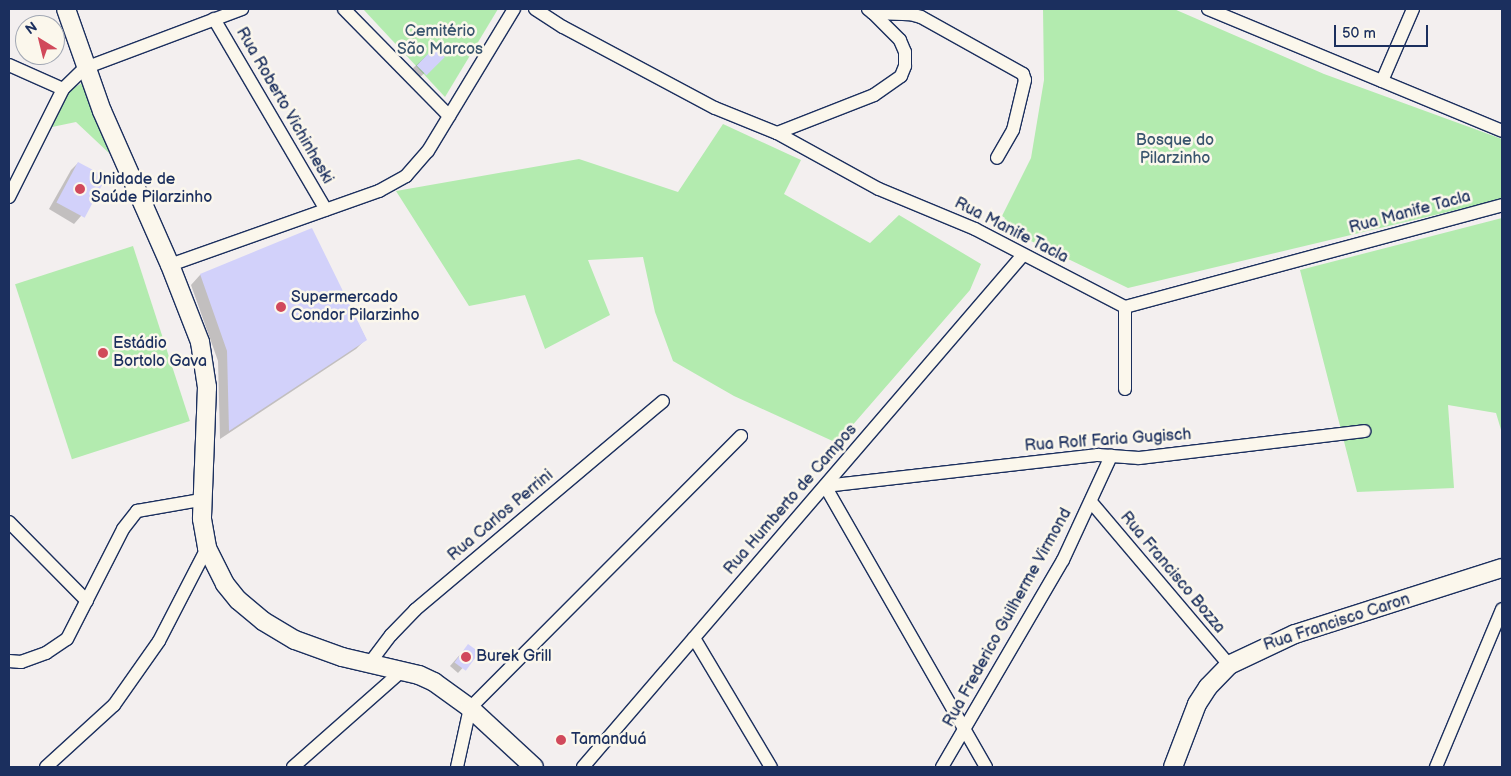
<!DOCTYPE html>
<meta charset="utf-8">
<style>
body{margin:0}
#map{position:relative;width:1511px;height:776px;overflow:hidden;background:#f3efef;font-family:"Balsamiq Sans",sans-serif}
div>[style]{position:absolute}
.green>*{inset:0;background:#b3ebaf;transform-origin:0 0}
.shadow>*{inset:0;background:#0003}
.building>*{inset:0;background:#d2d1fa;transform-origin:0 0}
.roads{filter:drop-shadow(1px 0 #1b2f5e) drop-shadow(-1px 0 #1b2f5e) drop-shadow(0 1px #1b2f5e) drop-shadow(0 -1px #1b2f5e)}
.street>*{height:12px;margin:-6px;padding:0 6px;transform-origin:6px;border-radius:6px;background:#fbf7ec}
.secondary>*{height:18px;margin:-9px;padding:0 9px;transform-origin:9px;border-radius:9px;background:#fbf7ec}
.dots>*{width:14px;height:14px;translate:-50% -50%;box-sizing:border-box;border:2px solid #fbf7ec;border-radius:50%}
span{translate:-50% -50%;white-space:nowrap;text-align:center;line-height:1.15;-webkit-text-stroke:5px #fbf7ec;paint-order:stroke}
.park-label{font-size:16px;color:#39556e}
.street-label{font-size:16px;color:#1b2f5e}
.poi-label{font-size:16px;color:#1b2f5e}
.left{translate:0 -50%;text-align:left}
.frame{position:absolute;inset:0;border:10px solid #1b2f5e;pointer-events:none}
.north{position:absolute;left:15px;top:15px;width:50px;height:50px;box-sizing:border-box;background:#fbf7ec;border:1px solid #a1a7b3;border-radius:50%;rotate:324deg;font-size:14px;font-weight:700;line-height:20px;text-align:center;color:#1b2f5e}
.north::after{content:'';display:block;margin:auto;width:18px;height:22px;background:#d1495b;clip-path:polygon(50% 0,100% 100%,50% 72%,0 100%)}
.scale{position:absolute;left:1334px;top:25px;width:94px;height:22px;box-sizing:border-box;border:2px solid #1b2f5e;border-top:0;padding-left:6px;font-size:15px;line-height:18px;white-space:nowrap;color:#1b2f5e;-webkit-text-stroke:4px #fbf7ec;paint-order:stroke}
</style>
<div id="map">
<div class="green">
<i style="clip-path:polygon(363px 9px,498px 9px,445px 97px)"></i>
<i style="clip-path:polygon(1043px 9px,1174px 9px,1324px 74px,1502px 139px,1502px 199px,1128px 288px,1000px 226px,1005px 218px,1002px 216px,1031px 158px,1044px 80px)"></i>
<i style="clip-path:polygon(82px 83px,110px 154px,76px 122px,52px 127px,70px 90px)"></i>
<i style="clip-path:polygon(723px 124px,801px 160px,784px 194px,870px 243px,899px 215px,981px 264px,970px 290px,837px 443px,734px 396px,673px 361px,655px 312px,643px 257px,588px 260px,610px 315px,545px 349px,525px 295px,469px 306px,396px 191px,579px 159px,678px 192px)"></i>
<i style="clip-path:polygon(1502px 218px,1502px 433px,1496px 413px,1448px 405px,1454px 488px,1357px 492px,1300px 270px)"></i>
<i style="left:133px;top:246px;width:184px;height:124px;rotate:72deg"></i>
</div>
<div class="shadow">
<i style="clip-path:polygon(435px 48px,438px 61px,419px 78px,411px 70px)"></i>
<i style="clip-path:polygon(78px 163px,81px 216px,74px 224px,49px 209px,71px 170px)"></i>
<i style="clip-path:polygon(311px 230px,366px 339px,356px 349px,220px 439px,218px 361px,191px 285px,200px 275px)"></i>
<i style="clip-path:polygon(464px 650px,477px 652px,458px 673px,450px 666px)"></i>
</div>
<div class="building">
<i style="left:435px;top:47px;width:14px;height:26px;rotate:45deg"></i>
<i style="left:78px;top:162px;width:32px;height:46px;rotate:28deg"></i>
<i style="clip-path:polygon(312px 228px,367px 340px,229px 431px,227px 351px,200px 274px)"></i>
<i style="left:468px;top:644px;width:14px;height:23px;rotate:36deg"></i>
</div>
<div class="roads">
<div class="street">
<i style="left:344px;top:9px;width:150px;rotate:45.5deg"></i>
<i style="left:535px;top:9px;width:33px;rotate:33deg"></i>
<i style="left:563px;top:27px;width:172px;rotate:28.1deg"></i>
<i style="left:715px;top:108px;width:67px;rotate:22deg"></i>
<i style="left:777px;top:133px;width:116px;rotate:28.8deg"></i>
<i style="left:879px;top:189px;width:104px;rotate:22.6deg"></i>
<i style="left:975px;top:229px;width:169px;rotate:27.5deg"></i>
<i style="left:1125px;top:307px;width:391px;rotate:-15.1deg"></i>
<i style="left:868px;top:9px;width:6px;rotate:39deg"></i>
<i style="left:873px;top:13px;width:37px;rotate:2deg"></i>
<i style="left:910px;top:14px;width:11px;rotate:15deg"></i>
<i style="left:921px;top:17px;width:117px;rotate:29.2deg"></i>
<i style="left:1023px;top:74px;width:6px;rotate:72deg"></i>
<i style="left:1025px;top:80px;width:51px;rotate:103.5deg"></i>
<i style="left:1013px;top:130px;width:32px;rotate:120deg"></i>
<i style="left:1208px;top:9px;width:318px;rotate:22.5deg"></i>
<i style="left:214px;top:19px;width:221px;rotate:59.6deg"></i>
<i style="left:9px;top:65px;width:59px;rotate:24deg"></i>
<i style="left:1382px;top:81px;width:78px;rotate:-66.7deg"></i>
<i style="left:777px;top:133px;width:104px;rotate:-21.4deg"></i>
<i style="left:874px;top:95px;width:33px;rotate:-35deg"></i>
<i style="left:901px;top:76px;width:11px;rotate:-68deg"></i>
<i style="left:905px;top:66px;width:14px;rotate:-90deg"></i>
<i style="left:905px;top:52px;width:13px;rotate:-113deg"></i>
<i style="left:900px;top:40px;width:38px;rotate:-135deg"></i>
<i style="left:9px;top:197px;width:121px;rotate:-63.4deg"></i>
<i style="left:63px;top:89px;width:30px;rotate:-44deg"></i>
<i style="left:85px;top:68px;width:168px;rotate:-20.6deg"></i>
<i style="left:170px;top:265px;width:222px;rotate:-19.5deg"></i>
<i style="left:379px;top:191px;width:31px;rotate:-29deg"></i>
<i style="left:406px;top:176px;width:33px;rotate:-49deg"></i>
<i style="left:428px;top:151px;width:166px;rotate:-58.8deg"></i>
<i style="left:1125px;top:389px;width:82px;rotate:-90deg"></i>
<i style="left:1091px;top:502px;width:214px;rotate:49.7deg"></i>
<i style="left:9px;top:522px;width:111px;rotate:45.4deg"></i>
<i style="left:694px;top:638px;width:150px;rotate:59.2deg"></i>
<i style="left:9px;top:661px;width:12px;rotate:5deg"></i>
<i style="left:21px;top:662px;width:27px;rotate:-20deg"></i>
<i style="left:46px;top:653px;width:25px;rotate:-34deg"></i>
<i style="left:67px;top:639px;width:123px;rotate:-63deg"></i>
<i style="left:123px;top:529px;width:23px;rotate:-52deg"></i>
<i style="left:137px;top:511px;width:65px;rotate:-9.8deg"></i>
<i style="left:369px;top:664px;width:36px;rotate:-53deg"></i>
<i style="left:391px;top:635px;width:35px;rotate:-46deg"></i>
<i style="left:415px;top:610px;width:324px;rotate:-40.1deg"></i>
<i style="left:46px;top:767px;width:92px;rotate:-42.4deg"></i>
<i style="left:114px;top:705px;width:78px;rotate:-54.9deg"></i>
<i style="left:159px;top:641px;width:105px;rotate:-62.7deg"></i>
<i style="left:293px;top:767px;width:145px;rotate:-41.4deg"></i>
<i style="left:457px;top:767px;width:60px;rotate:-77.6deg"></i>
<i style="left:470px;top:708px;width:384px;rotate:-45.1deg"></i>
<i style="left:583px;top:767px;width:675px;rotate:-49.33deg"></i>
<i style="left:942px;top:767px;width:240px;rotate:-59.7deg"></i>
<i style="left:1063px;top:560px;width:115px;rotate:-65.2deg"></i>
<i style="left:986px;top:767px;width:324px;rotate:-119.8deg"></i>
<i style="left:825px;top:486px;width:275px;rotate:-6.5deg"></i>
<i style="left:1098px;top:455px;width:41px;rotate:4.2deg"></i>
<i style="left:1139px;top:458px;width:227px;rotate:-6.8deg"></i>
<i style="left:1436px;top:767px;width:171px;rotate:-67.3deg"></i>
</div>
<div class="secondary">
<i style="left:66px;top:9px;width:108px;rotate:70.6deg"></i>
<i style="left:102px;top:111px;width:168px;rotate:66.2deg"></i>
<i style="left:170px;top:265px;width:83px;rotate:68.7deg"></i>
<i style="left:200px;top:342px;width:46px;rotate:81.2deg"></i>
<i style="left:207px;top:387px;width:132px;rotate:92.2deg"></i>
<i style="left:202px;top:519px;width:29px;rotate:80deg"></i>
<i style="left:207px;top:548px;width:40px;rotate:63.4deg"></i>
<i style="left:225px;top:584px;width:21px;rotate:51deg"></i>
<i style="left:238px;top:600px;width:33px;rotate:40deg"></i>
<i style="left:263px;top:621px;width:37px;rotate:31deg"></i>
<i style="left:295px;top:640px;width:50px;rotate:19.9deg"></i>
<i style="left:342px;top:657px;width:79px;rotate:13.2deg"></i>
<i style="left:419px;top:675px;width:17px;rotate:25deg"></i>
<i style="left:434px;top:682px;width:44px;rotate:35.8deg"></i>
<i style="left:470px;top:708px;width:87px;rotate:42.7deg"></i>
<i style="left:1173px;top:767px;width:67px;rotate:-69.1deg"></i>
<i style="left:1197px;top:704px;width:20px;rotate:-57deg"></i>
<i style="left:1208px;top:687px;width:30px;rotate:-46deg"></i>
<i style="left:1229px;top:665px;width:73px;rotate:-25.2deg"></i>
<i style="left:1295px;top:634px;width:217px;rotate:-17.7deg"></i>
</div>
</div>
<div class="dots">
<i style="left:80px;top:189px;background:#d1495b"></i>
<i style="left:281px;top:307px;background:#d1495b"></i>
<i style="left:103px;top:353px;background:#d1495b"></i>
<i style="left:466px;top:657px;background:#d1495b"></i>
<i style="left:561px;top:740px;background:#d1495b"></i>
</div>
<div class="park-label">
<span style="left:440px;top:41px">Cemitério<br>São Marcos</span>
<span style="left:1175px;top:150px">Bosque do<br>Pilarzinho</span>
</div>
<div class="street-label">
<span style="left:284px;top:106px;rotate:60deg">Rua Roberto Vichinheski</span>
<span style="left:1410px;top:213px;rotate:-15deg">Rua Manife Tacla</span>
<span style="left:1011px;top:231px;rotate:27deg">Rua Manife Tacla</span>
<span style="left:1108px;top:441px;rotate:-4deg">Rua Rolf Faria Gugisch</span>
<span style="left:791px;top:500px;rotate:-49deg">Rua Humberto de Campos</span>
<span style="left:501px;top:516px;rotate:-40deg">Rua Carlos Perrini</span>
<span style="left:1172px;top:573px;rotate:50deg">Rua Francisco Bozza</span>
<span style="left:1008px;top:618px;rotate:-61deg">Rua Frederico Guilherme Virmond</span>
<span style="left:1337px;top:623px;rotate:-18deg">Rua Francisco Caron</span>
</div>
<div class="poi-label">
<span class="left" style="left:91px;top:189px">Unidade de<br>Saúde Pilarzinho</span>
<span class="left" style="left:291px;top:307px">Supermercado<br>Condor Pilarzinho</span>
<span class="left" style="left:113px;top:353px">Estádio<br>Bortolo Gava</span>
<span class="left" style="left:476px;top:657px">Burek Grill</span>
<span class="left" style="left:571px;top:740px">Tamanduá</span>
</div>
<div class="frame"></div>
<div class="north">N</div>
<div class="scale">50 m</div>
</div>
